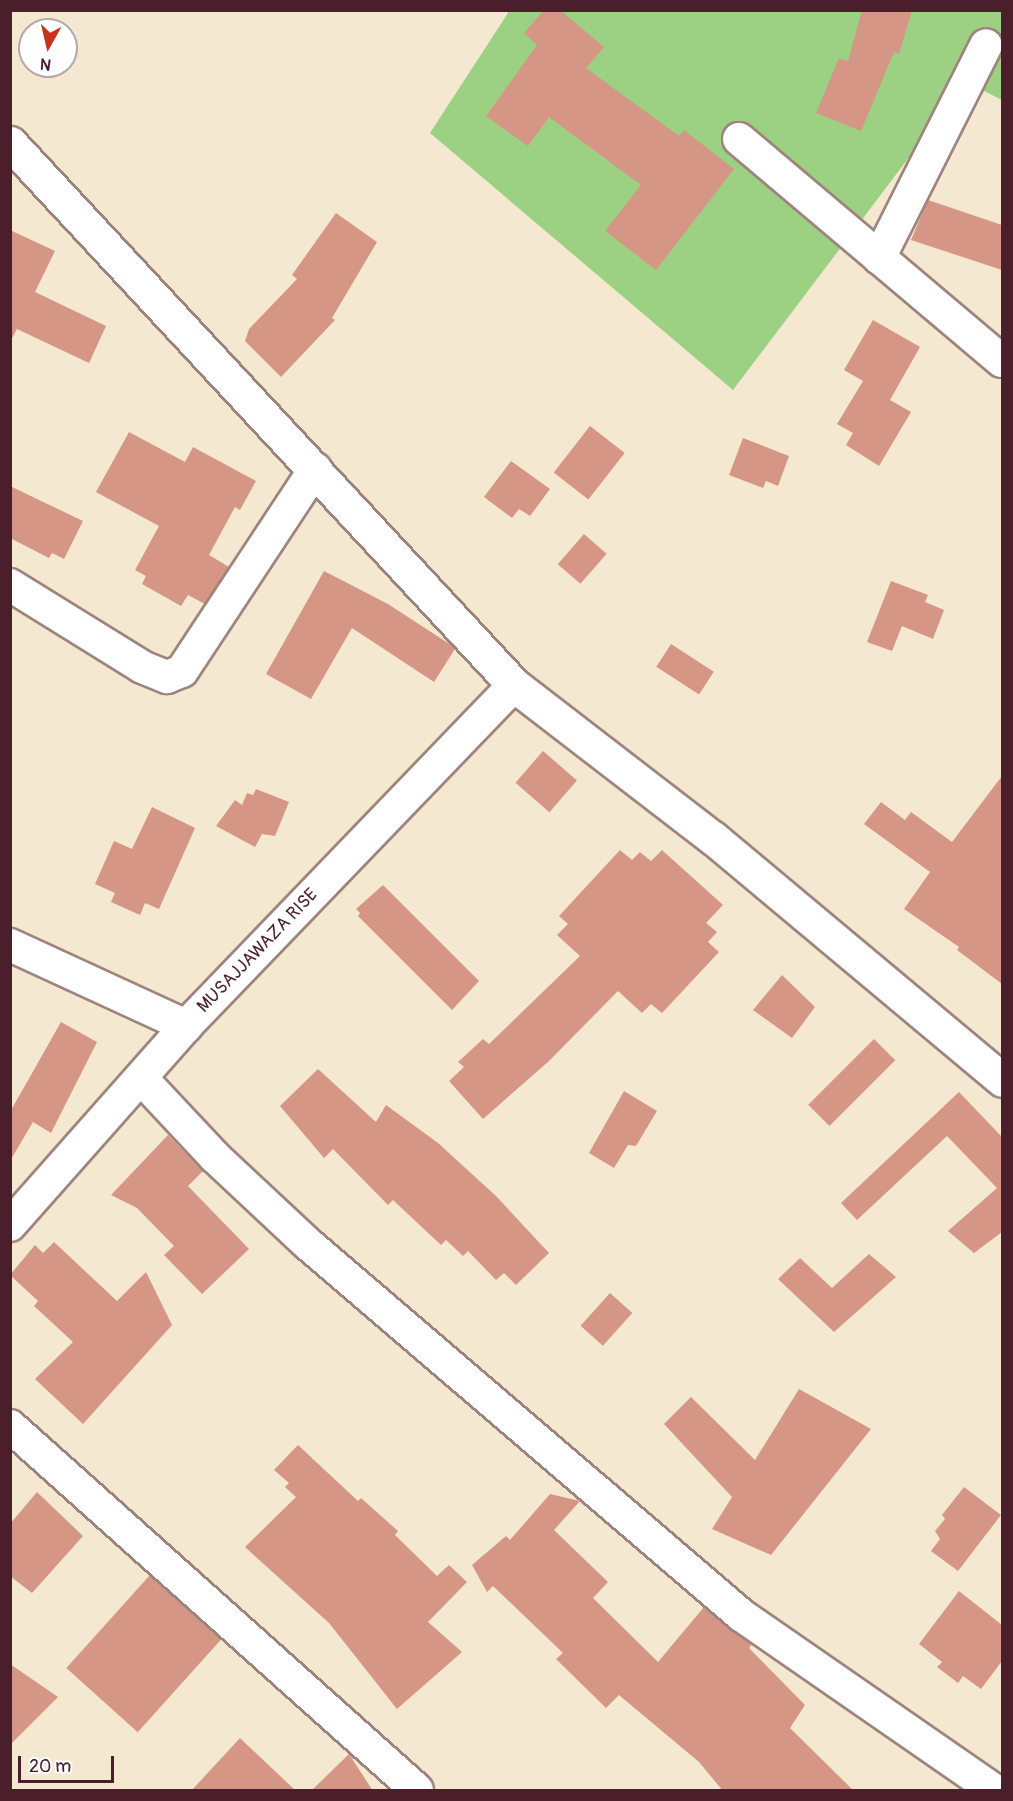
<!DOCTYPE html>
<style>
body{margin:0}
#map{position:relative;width:1013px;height:1801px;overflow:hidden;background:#f4e8d1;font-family:Pangolin,sans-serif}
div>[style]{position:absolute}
.green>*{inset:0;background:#9cd183}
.building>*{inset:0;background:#d69685;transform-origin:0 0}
.roads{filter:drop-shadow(2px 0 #9f847e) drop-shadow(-2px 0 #9f847e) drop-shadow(0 2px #9f847e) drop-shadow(0 -2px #9f847e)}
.minor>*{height:32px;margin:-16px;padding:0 16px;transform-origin:16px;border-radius:16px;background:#fff}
.tertiary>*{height:33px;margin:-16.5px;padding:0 16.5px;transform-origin:16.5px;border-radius:16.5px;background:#fff}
span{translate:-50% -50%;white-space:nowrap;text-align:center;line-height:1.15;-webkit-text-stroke:6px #fff;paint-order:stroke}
.street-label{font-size:18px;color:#4a1f2b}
.frame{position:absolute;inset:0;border:12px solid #4a1f2b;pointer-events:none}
.north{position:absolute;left:18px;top:18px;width:60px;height:60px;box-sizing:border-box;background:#fff;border:2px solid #b7a5aa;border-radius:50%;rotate:188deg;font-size:16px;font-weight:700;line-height:24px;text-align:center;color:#4a1f2b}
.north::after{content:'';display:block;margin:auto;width:21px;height:27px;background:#c8321e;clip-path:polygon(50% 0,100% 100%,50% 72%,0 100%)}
.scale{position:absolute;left:18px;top:1756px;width:96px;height:27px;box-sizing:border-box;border:3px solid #4a1f2b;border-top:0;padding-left:8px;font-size:18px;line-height:21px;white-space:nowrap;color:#4a1f2b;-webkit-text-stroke:4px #fff;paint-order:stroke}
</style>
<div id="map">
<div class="green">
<i style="clip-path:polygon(506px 11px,1002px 11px,1002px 100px,966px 82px,733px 390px,430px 133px,508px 13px)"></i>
</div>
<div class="building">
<i style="clip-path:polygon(544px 10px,560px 10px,604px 47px,586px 68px,679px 136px,684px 130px,734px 169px,656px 270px,605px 231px,641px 185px,549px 117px,528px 146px,486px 116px,537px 45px,524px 33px)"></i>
<i style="clip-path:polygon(862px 10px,912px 10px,899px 54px,894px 52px,861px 131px,816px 113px,839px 58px,848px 61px)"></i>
<i style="clip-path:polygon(928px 200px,1002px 225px,1002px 270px,911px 240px)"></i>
<i style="clip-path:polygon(336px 213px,377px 242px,332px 318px,335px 320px,281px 377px,245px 341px,249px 329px,297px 279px,292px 275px)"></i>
<i style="clip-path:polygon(10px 230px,55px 251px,35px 292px,106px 326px,89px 363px,17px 329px,10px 342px)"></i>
<i style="clip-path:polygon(873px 320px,920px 347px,890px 400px,911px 412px,879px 466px,846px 445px,853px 433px,837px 424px,863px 381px,844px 370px)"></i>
<i style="left:590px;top:426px;width:44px;height:59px;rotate:38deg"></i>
<i style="clip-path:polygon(129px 432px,185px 462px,193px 447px,256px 481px,240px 510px,235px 507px,209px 555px,229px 567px,205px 604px,188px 595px,181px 606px,142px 584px,146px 576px,135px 570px,159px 526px,96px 492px)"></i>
<i style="clip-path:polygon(743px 438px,789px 456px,778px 486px,766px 481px,763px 488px,729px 475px)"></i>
<i style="clip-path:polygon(511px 461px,550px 489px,530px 516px,519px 509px,512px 518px,484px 497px)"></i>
<i style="clip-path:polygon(10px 486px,83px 521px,64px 559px,52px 553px,49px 558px,10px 538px)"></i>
<i style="left:584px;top:534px;width:30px;height:40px;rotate:41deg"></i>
<i style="clip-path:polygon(324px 571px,388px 604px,451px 645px,455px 649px,434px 682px,352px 628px,311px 699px,266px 674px)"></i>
<i style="clip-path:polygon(891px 581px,928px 595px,925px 602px,944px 610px,933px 639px,902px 626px,892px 651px,867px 642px)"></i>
<i style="left:671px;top:644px;width:51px;height:27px;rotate:33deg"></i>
<i style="left:543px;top:751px;width:45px;height:42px;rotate:41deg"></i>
<i style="clip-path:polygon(1002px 776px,1002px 984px,957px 950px,959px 947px,904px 909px,930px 872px,864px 824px,881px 802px,905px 820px,911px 812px,952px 842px)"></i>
<i style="clip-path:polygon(256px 789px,289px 802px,275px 836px,262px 834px,255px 847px,216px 826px,235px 800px,242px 805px,247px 793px,253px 795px)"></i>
<i style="clip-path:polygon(152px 807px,195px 828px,159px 909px,145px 903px,140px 915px,111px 902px,115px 893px,95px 884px,114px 841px,132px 849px)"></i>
<i style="clip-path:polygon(620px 850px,632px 860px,640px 852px,651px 861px,662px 850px,723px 905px,706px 923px,717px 932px,708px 942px,719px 952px,662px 1013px,651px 1004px,642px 1013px,618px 991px,549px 1061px,483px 1119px,449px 1081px,464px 1067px,458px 1062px,483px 1039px,489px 1044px,580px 956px,557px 935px,568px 924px,559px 916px)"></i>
<i style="clip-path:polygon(383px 885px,479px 981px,452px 1010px,358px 916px,360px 913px,356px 909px)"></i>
<i style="clip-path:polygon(782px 975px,815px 1007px,792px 1038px,753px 1010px)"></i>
<i style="clip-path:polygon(61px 1022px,97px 1042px,51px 1133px,33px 1122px,10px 1161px,10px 1112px)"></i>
<i style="left:874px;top:1039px;width:30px;height:93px;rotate:45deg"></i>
<i style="clip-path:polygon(318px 1069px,376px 1122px,386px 1105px,438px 1143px,496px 1196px,549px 1253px,516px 1285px,504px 1273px,496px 1280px,468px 1251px,463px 1256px,446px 1240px,441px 1245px,393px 1200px,388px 1205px,333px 1149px,324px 1158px,280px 1106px)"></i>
<i style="clip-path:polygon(624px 1091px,657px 1111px,636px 1146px,628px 1145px,614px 1168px,589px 1153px)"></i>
<i style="clip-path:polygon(959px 1092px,1002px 1137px,1002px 1232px,974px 1253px,948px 1231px,997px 1188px,947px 1136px,857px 1220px,841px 1203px)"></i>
<i style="clip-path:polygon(168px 1135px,203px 1171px,188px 1186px,249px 1249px,202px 1294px,164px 1255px,174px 1246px,137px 1208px,111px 1195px)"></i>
<i style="clip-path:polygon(54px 1242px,117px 1301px,146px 1272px,172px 1325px,83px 1424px,35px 1379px,73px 1342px,34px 1306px,38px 1301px,10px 1275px,35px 1245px,43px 1253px)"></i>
<i style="clip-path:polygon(869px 1254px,896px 1277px,834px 1332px,778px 1279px,800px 1258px,832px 1288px)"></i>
<i style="left:610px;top:1293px;width:30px;height:44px;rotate:42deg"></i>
<i style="clip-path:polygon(799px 1389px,871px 1429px,771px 1555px,712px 1529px,732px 1497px,664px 1424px,691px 1397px,755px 1460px)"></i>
<i style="clip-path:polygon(298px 1445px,358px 1501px,361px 1498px,398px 1531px,395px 1535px,437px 1576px,449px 1565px,467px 1582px,428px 1622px,462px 1652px,397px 1709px,329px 1623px,245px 1547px,296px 1497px,285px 1487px,289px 1483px,274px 1470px)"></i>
<i style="clip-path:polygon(964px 1487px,1001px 1515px,958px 1571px,931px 1551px,940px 1539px,935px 1531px,945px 1519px,942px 1515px)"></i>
<i style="clip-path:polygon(37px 1492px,83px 1536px,32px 1593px,10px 1576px,10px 1524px)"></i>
<i style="clip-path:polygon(550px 1494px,580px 1501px,554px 1530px,608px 1582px,593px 1598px,658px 1662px,704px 1607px,752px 1644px,749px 1648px,805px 1705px,790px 1728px,854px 1791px,723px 1791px,699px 1762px,619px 1695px,606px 1708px,556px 1659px,563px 1653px,493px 1586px,487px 1592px,472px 1565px,506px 1536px,510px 1540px)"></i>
<i style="left:150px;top:1575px;width:96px;height:125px;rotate:42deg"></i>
<i style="clip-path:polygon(959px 1591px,1002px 1625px,1002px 1661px,981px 1689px,963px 1676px,958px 1683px,937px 1667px,942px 1662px,919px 1644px)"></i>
<i style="clip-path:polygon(10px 1664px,58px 1697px,10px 1745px)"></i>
<i style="clip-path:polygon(240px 1738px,296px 1791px,191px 1791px)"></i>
<i style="clip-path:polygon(349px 1754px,373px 1791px,311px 1791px)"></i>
</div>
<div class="roads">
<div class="minor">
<i style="left:739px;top:139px;width:344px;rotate:40.2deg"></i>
<i style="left:879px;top:258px;width:238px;rotate:-63.3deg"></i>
<i style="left:10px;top:585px;width:155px;rotate:31.8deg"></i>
<i style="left:142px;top:667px;width:27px;rotate:22deg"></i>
<i style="left:167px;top:677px;width:16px;rotate:-22deg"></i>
<i style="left:182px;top:671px;width:242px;rotate:-56.6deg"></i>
<i style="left:10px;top:945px;width:194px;rotate:24.7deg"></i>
<i style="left:141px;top:1078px;width:108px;rotate:46.9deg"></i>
<i style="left:215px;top:1157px;width:126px;rotate:43.1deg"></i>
<i style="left:307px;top:1243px;width:572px;rotate:40.6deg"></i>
<i style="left:741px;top:1615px;width:308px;rotate:34.7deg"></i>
<i style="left:10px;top:1225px;width:266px;rotate:-48.5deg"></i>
<i style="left:186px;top:1026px;width:473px;rotate:-46.1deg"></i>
<i style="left:10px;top:1426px;width:546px;rotate:41.81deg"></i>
</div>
<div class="tertiary">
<i style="left:10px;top:143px;width:740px;rotate:47.08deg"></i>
<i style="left:514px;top:685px;width:251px;rotate:37.6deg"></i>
<i style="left:713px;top:838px;width:377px;rotate:39.9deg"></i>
</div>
</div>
<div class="street-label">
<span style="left:258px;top:951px;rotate:-46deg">MUSAJJAWAZA RISE</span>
</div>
<div class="frame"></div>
<div class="north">N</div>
<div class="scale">20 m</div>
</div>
